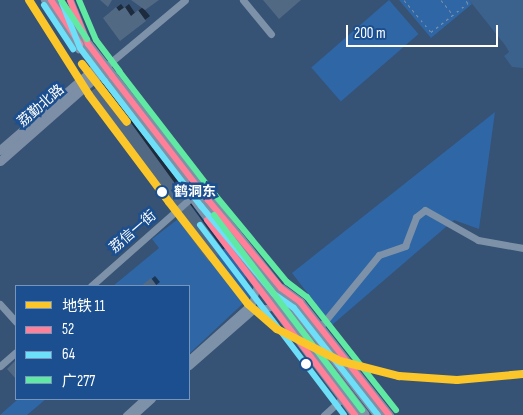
<!DOCTYPE html>
<meta charset="utf-8">
<style>
body{margin:0}
#map{position:relative;width:523px;height:415px;overflow:hidden;background:#365274;font-family:"Sofia Sans Condensed","Noto Sans SC",sans-serif}
div>[style]{position:absolute}
.green>*{inset:0;background:#2f66a5;transform-origin:0 0}
.water>*{inset:0;background:#3b618d}
.shadow>*{inset:0;background:#0007}
.building>*{inset:0;background:#526984;transform-origin:0 0}
.path>*{height:1px;margin-top:-0.5px;transform-origin:0;background:repeating-linear-gradient(90deg,#7d92a8 0 2.5px,transparent 0 6.5px)}
.minor>*{height:7px;margin:-3.5px;padding:0 3.5px;transform-origin:3.5px;border-radius:3.5px;background:#7d92a8}
.major>*{height:9px;margin:-4.5px;padding:0 4.5px;transform-origin:4.5px;border-radius:4.5px;background:#7d8ea7}
.highway>*{height:10px;margin:-5px;padding:0 5px;transform-origin:5px;border-radius:5px;background:#7e92a7}
.bus-1>*{height:6px;margin:-3px;padding:0 3px;transform-origin:3px;border-radius:3px;background:#ff8098}
.bus-2>*{height:6px;margin:-3px;padding:0 3px;transform-origin:3px;border-radius:3px;background:#6ddff8}
.bus-3>*{height:6px;margin:-3px;padding:0 3px;transform-origin:3px;border-radius:3px;background:#60e9a3}
.metro-1>*{height:8px;margin:-4px;padding:0 4px;transform-origin:4px;border-radius:4px;background:#fac62a}
.dots>*{width:14px;height:14px;translate:-50% -50%;box-sizing:border-box;border:2px solid #1b4f8f;border-radius:50%}
span{translate:-50% -50%;white-space:nowrap;text-align:center;line-height:1.15;-webkit-text-stroke:5px #1b4f8f;paint-order:stroke}
.street-label{font-size:14px;color:#fff}
.stop-label{font-size:14px;color:#fff;font-weight:700}
.left{translate:0 -50%;text-align:left}
.legend{position:absolute;left:15px;top:285px;width:175px;height:115px;box-sizing:border-box;background:#1b4f8f;border:1px solid #7695bc;margin:0;padding:6px 9px;list-style:none;font-size:15px;color:#fff}
.legend li{display:flex;align-items:center;gap:10px;height:25px}
.legend b{width:25px;border:1px solid #7695bc}
.scale{position:absolute;left:346px;top:25px;width:152px;height:22px;box-sizing:border-box;border:2px solid #fff;border-top:0;padding-left:6px;font-size:15px;line-height:18px;white-space:nowrap;color:#fff;-webkit-text-stroke:4px #1b4f8f;paint-order:stroke}
</style>
<div id="map">
<div class="green">
<i style="left:389px;top:0;width:45px;height:103px;rotate:49deg"></i>
<i style="clip-path:polygon(399px 0,469px 0,472px 4px,431px 38px)"></i>
<i style="clip-path:polygon(495px 112px,479px 229px,454px 220px,332px 325px,292px 273px)"></i>
<i style="clip-path:polygon(195px 206px,245px 275px,251px 296px,189px 354px,189px 286px,113px 286px,159px 248px,152px 239px)"></i>
<i style="clip-path:polygon(18px 399px,46px 399px,27px 415px,0 415px)"></i>
</div>
<div class="water">
<i style="clip-path:polygon(469px 0,523px 0,523px 68px,512px 67px,504px 56px,509px 52px,505px 45px)"></i>
</div>
<div class="shadow">
<i style="clip-path:polygon(135px 0,157px 0,144px 9px,150px 16px,121px 39px,108px 14px,121px 4px,124px 8px,129px 4px,135px 13px,143px 7px)"></i>
<i style="clip-path:polygon(106px 80px,229px 245px,210px 260px,92px 90px)"></i>
<i style="clip-path:polygon(155px 276px,160px 282px,155px 286px,143px 286px)"></i>
</div>
<div class="building">
<i style="clip-path:polygon(100px 0,112px 0,108px 7px)"></i>
<i style="clip-path:polygon(131px 0,159px 0,145px 10px)"></i>
<i style="clip-path:polygon(263px 0,301px 0,279px 19px)"></i>
<i style="clip-path:polygon(116px 7px,119px 11px,125px 7px,131px 16px,138px 10px,146px 21px,120px 41px,103px 18px)"></i>
<i style="left:102px;top:83px;width:207px;height:19px;rotate:54deg"></i>
<i style="clip-path:polygon(151px 278px,157px 286px,141px 286px)"></i>
<i style="clip-path:polygon(16px 360px,16px 379px,7px 369px)"></i>
</div>
<div class="path">
<i style="left:404px;top:0;width:42px;rotate:49.8deg"></i>
<i style="left:431px;top:32px;width:47px;rotate:-38.1deg"></i>
<i style="left:468px;top:3px;width:4px;rotate:-135deg"></i>
<i style="left:441px;top:0;width:19px;rotate:51deg"></i>
</div>
<div class="minor">
<i style="left:44px;top:0;width:60px;rotate:55.2deg"></i>
<i style="left:70px;top:0;width:40px;rotate:68deg"></i>
<i style="left:243px;top:0;width:44px;rotate:50.5deg"></i>
<i style="left:105px;top:67px;width:104px;rotate:-39.9deg"></i>
<i style="left:91px;top:286px;width:135px;rotate:-41.4deg"></i>
<i style="left:0;top:304px;width:24px;rotate:48deg"></i>
<i style="left:320px;top:327px;width:93px;rotate:-50.7deg"></i>
<i style="left:379px;top:255px;width:28px;rotate:-19deg"></i>
<i style="left:405px;top:246px;width:31px;rotate:-69deg"></i>
<i style="left:416px;top:217px;width:11px;rotate:-38deg"></i>
<i style="left:425px;top:210px;width:61px;rotate:29.5deg"></i>
<i style="left:478px;top:240px;width:46px;rotate:10.1deg"></i>
<i style="left:189px;top:359px;width:84px;rotate:-41.6deg"></i>
<i style="left:252px;top:303px;width:18px;rotate:-74deg"></i>
<i style="left:0;top:366px;width:21px;rotate:-41deg"></i>
<i style="left:189px;top:366px;width:85px;rotate:-41.2deg"></i>
<i style="left:253px;top:310px;width:20px;rotate:-9deg"></i>
<i style="left:126px;top:415px;width:24px;rotate:-42deg"></i>
<i style="left:134px;top:415px;width:24px;rotate:-42deg"></i>
<i style="left:324px;top:415px;width:25px;rotate:-42deg"></i>
</div>
<div class="major">
<i style="left:0;top:150px;width:127px;rotate:-40.8deg"></i>
<i style="left:0;top:161px;width:133px;rotate:-41.3deg"></i>
<i style="left:192px;top:197px;width:272px;rotate:53.2deg"></i>
<i style="left:281px;top:288px;width:24px;rotate:36deg"></i>
<i style="left:300px;top:302px;width:144px;rotate:51.8deg"></i>
</div>
<div class="highway">
<i style="left:58px;top:0;width:33px;rotate:59deg"></i>
<i style="left:75px;top:28px;width:492px;rotate:51.9deg"></i>
<i style="left:76px;top:40px;width:473px;rotate:52.4deg"></i>
</div>
<div class="bus-1">
<i style="left:51px;top:0;width:53px;rotate:56.6deg"></i>
<i style="left:70px;top:0;width:48px;rotate:67.8deg"></i>
<i style="left:88px;top:44px;width:40px;rotate:53deg"></i>
<i style="left:112px;top:76px;width:157px;rotate:52.3deg"></i>
<i style="left:208px;top:200px;width:114px;rotate:50.3deg"></i>
<i style="left:281px;top:288px;width:24px;rotate:36deg"></i>
<i style="left:300px;top:302px;width:144px;rotate:51.8deg"></i>
<i style="left:207px;top:220px;width:245px;rotate:52.8deg"></i>
</div>
<div class="bus-2">
<i style="left:62px;top:3px;width:48px;rotate:68.2deg"></i>
<i style="left:80px;top:48px;width:41px;rotate:52.9deg"></i>
<i style="left:105px;top:81px;width:158px;rotate:52.5deg"></i>
<i style="left:201px;top:206px;width:114px;rotate:50.3deg"></i>
<i style="left:274px;top:294px;width:24px;rotate:35deg"></i>
<i style="left:294px;top:308px;width:136px;rotate:51.9deg"></i>
<i style="left:44px;top:5px;width:53px;rotate:56.6deg"></i>
<i style="left:200px;top:225px;width:238px;rotate:52.8deg"></i>
</div>
<div class="bus-3">
<i style="left:61px;top:0;width:47px;rotate:56.3deg"></i>
<i style="left:79px;top:0;width:43px;rotate:67deg"></i>
<i style="left:96px;top:40px;width:39px;rotate:53deg"></i>
<i style="left:119px;top:71px;width:157px;rotate:52.3deg"></i>
<i style="left:215px;top:195px;width:113px;rotate:50.4deg"></i>
<i style="left:287px;top:282px;width:25px;rotate:37deg"></i>
<i style="left:307px;top:297px;width:144px;rotate:51.8deg"></i>
<i style="left:214px;top:215px;width:245px;rotate:52.8deg"></i>
</div>
<div class="metro-1">
<i style="left:29px;top:0;width:112px;rotate:57.7deg"></i>
<i style="left:89px;top:95px;width:134px;rotate:53.2deg"></i>
<i style="left:169px;top:202px;width:129px;rotate:52.2deg"></i>
<i style="left:248px;top:304px;width:38px;rotate:41deg"></i>
<i style="left:277px;top:329px;width:71px;rotate:26.9deg"></i>
<i style="left:340px;top:361px;width:61px;rotate:14.3deg"></i>
<i style="left:399px;top:376px;width:58px;rotate:3.9deg"></i>
<i style="left:457px;top:380px;width:66px;rotate:-5.2deg"></i>
<i style="left:82px;top:64px;width:73px;rotate:52.2deg"></i>
</div>
<div class="dots">
<i style="left:162px;top:192px;background:#fff"></i>
<i style="left:306px;top:364px;background:#fff"></i>
</div>
<div class="street-label">
<span style="left:41px;top:106px;rotate:-41deg">荔勤北路</span>
<span style="left:133px;top:232px;rotate:-41deg">荔信一街</span>
</div>
<div class="stop-label">
<span class="left" style="left:174px;top:192px">鹤洞东</span>
</div>
<ul class="legend">
<li><b style="height:6px;background:#fac62a"></b>地铁 11</li>
<li><b style="height:6px;background:#ff8098"></b>52</li>
<li><b style="height:6px;background:#6ddff8"></b>64</li>
<li><b style="height:6px;background:#60e9a3"></b>广277</li>
</ul>
<div class="scale">200 m</div>
</div>
